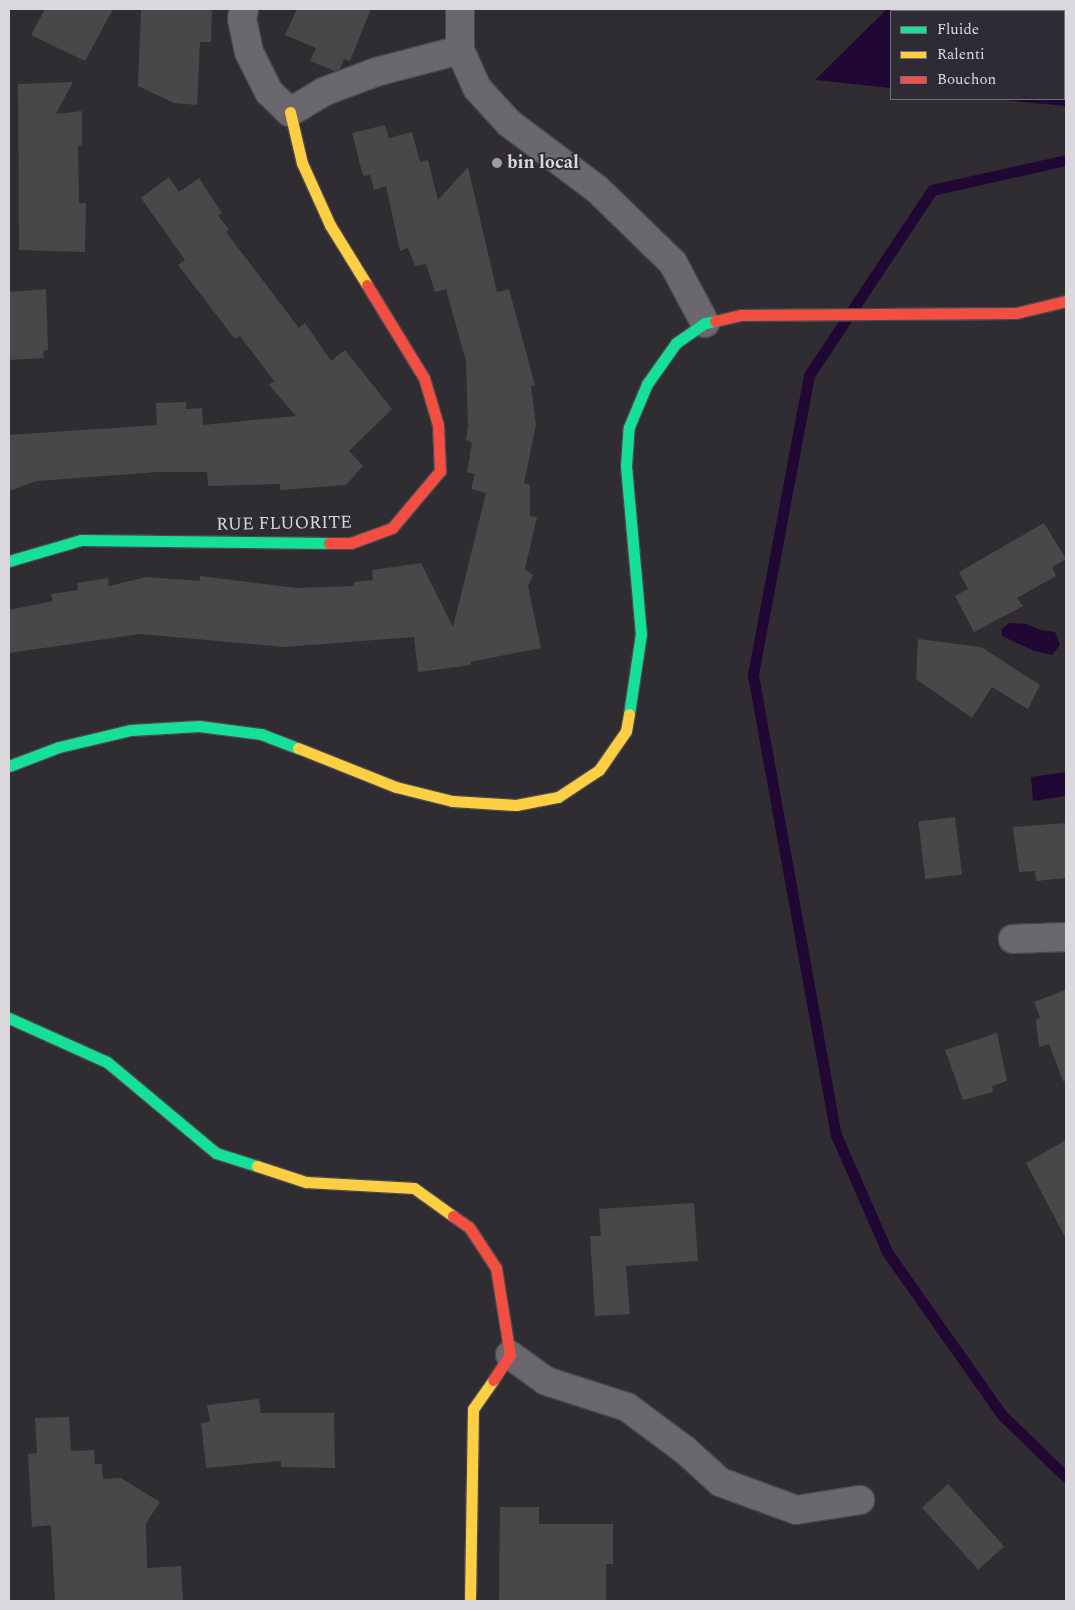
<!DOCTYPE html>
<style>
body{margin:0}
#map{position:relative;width:1075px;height:1610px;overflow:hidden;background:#2f2d32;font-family:Spectral,serif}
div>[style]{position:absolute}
.water>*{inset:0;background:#210733}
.stream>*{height:11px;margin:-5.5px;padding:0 5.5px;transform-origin:5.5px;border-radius:5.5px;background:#210733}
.building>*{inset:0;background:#494748;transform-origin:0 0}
.roads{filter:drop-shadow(1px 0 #4a494d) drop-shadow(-1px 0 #4a494d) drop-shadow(0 1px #4a494d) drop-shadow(0 -1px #4a494d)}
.street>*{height:28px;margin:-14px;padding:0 14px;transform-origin:14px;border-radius:14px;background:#6b676f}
.fast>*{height:11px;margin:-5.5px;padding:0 5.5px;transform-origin:5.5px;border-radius:5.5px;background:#16e098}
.slow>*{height:11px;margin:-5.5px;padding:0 5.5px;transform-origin:5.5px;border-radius:5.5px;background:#ffcf43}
.jam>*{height:11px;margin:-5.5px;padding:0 5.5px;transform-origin:5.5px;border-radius:5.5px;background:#f24e42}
.dots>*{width:14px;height:14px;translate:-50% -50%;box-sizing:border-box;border:2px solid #2f2b34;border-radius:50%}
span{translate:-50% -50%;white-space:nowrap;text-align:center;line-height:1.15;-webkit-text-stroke:4px #2f2b34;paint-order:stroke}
.poi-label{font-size:18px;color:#dad7dd;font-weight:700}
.left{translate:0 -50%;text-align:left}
.street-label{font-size:18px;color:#dad7dd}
.frame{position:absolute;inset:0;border:10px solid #dad7dd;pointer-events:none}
.legend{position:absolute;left:890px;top:10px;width:175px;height:90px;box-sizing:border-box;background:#2f2b34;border:1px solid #737078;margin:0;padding:6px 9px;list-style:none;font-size:15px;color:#dad7dd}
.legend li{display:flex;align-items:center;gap:10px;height:25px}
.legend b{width:25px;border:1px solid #737078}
</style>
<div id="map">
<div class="water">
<i style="clip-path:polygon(887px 9px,1066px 9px,1066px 106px,994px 99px,1064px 99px,1064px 11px,891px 11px,891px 88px,815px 80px)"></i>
<i style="clip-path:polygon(1009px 623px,1027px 624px,1040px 630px,1055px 632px,1060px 645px,1052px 655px,1034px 651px,1002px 636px,1001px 630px)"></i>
<i style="clip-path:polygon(1066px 772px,1066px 796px,1033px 801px,1031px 777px)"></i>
</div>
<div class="stream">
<i style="left:1066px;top:160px;width:137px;rotate:167.4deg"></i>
<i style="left:932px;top:190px;width:222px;rotate:123.6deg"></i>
<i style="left:809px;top:375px;width:305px;rotate:100.6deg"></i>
<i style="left:753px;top:675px;width:467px;rotate:79.8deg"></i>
<i style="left:836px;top:1135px;width:128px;rotate:66.4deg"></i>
<i style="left:887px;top:1252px;width:199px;rotate:54.8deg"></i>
<i style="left:1002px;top:1415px;width:89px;rotate:44.1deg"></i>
</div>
<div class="building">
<i style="clip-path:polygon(45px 9px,113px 9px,85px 61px,31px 35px)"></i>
<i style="clip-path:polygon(141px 9px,212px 9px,211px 42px,200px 42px,197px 105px,174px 103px,138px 86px)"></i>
<i style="clip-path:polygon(297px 9px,371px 9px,350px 61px,344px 59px,340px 69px,335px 71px,310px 61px,316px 48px,285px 35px)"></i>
<i style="clip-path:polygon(73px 82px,56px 114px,82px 111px,82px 146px,78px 146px,79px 203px,86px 203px,85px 252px,19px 250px,18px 84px)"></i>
<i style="clip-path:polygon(385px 125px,389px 138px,412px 132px,420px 162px,428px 160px,438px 200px,468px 167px,497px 292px,509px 289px,535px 385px,531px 386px,536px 425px,524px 483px,530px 485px,530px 516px,537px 517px,525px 569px,533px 575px,528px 586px,541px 648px,470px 662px,472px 665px,418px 672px,414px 637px,284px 647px,140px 634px,9px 653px,9px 610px,53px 601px,51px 594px,78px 590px,77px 583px,108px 578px,109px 586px,146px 577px,200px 581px,200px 576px,297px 588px,354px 586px,354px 582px,373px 580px,372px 570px,421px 563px,453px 627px,486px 493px,471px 489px,475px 474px,467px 472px,472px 443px,466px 440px,468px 426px,466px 361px,446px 289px,435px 292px,426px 264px,415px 266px,408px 248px,400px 251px,386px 186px,374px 190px,370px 175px,363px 176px,352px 133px)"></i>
<i style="clip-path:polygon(169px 177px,179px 192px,199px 178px,222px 213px,218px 216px,229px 229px,226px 232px,299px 328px,305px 323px,331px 361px,345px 350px,392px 409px,349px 451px,363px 466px,346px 485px,280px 490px,280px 484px,208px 486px,207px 472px,158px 472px,37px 481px,9px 491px,9px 435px,157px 425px,156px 403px,186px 402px,186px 409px,202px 408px,203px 425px,296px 416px,269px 385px,274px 381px,240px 336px,235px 339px,178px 265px,185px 260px,141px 198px)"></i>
<i style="clip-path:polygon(46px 289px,48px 350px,43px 351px,44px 358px,9px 360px,9px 292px)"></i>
<i style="clip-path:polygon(1044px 523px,1066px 559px,1052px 567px,1056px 576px,1017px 598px,1023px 606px,974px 632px,955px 596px,968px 589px,959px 572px)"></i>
<i style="clip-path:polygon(918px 639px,981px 647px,1040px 685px,1028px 709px,992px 687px,972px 718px,916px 679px)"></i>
<i style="left:955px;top:817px;width:58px;height:37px;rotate:83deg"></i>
<i style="clip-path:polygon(1066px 823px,1066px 878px,1036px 881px,1035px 871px,1019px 872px,1013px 827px)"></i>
<i style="clip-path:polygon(1066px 990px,1066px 1081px,1063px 1081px,1049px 1044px,1039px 1047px,1036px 1020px,1040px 1018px,1034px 1002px)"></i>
<i style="clip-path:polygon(997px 1033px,1007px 1081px,992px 1086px,993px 1092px,963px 1100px,945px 1050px)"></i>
<i style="clip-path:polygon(1066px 1140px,1066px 1239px,1026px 1163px)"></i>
<i style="clip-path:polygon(694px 1203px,698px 1261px,626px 1266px,630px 1314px,595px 1316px,590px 1236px,601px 1236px,599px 1209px)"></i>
<i style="clip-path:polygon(259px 1399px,261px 1413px,334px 1413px,335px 1468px,281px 1467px,281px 1461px,206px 1468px,201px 1423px,210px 1422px,207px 1405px)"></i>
<i style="clip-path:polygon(69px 1417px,71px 1451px,94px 1450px,95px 1464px,102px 1464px,103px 1479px,121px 1478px,160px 1502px,146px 1523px,147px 1568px,181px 1566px,183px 1601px,55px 1601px,51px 1525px,32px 1527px,28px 1454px,37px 1453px,35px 1418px)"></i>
<i style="left:948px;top:1484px;width:84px;height:35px;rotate:48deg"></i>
<i style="clip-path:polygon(500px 1507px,539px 1507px,539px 1524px,613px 1524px,613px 1564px,606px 1564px,606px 1601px,499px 1601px)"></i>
</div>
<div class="roads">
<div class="street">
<i style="left:244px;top:9px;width:10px;rotate:101deg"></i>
<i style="left:242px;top:19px;width:34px;rotate:78deg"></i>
<i style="left:249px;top:52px;width:45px;rotate:63.4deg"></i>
<i style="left:269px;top:92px;width:29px;rotate:44deg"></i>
<i style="left:290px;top:112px;width:39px;rotate:-31deg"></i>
<i style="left:323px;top:92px;width:57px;rotate:-20.7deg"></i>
<i style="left:376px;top:72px;width:87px;rotate:-14.7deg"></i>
<i style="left:460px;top:9px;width:41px;rotate:90deg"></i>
<i style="left:460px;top:50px;width:42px;rotate:65.9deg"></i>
<i style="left:477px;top:88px;width:47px;rotate:47.6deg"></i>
<i style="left:509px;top:123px;width:110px;rotate:36.9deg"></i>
<i style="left:597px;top:189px;width:106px;rotate:44.2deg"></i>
<i style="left:673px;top:263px;width:68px;rotate:61.9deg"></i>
<i style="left:1013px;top:939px;width:53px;rotate:-2.2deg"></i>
<i style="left:510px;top:1355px;width:44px;rotate:35.8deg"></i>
<i style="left:546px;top:1381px;width:85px;rotate:17.8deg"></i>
<i style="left:627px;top:1407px;width:72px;rotate:36.6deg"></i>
<i style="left:685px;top:1450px;width:47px;rotate:42.4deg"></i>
<i style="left:720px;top:1482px;width:81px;rotate:20.2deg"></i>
<i style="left:796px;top:1510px;width:65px;rotate:-8.9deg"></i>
</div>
<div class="fast">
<i style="left:9px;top:561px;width:75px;rotate:-16.3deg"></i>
<i style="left:81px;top:540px;width:248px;rotate:0.7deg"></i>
<i style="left:629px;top:714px;width:81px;rotate:-81.5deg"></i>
<i style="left:641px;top:634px;width:169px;rotate:-95.1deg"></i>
<i style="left:626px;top:466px;width:39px;rotate:-86deg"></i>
<i style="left:629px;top:427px;width:47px;rotate:-67.3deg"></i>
<i style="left:647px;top:384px;width:50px;rotate:-54.7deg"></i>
<i style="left:676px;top:343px;width:35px;rotate:-35deg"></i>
<i style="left:705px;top:323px;width:10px;rotate:-11deg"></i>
<i style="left:9px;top:766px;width:53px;rotate:-20.8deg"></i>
<i style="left:59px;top:747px;width:74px;rotate:-13.3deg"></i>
<i style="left:131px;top:730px;width:68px;rotate:-3.4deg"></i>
<i style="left:199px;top:726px;width:63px;rotate:7.4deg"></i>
<i style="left:261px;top:734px;width:40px;rotate:21deg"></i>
<i style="left:9px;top:1018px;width:107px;rotate:24.2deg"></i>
<i style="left:107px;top:1062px;width:142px;rotate:39.9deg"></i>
<i style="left:216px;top:1153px;width:43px;rotate:17.6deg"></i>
</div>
<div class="slow">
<i style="left:290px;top:112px;width:52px;rotate:76.8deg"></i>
<i style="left:302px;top:163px;width:68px;rotate:65.7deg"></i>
<i style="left:330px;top:225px;width:70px;rotate:58.3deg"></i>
<i style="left:298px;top:748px;width:105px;rotate:21.7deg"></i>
<i style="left:396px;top:787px;width:58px;rotate:14deg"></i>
<i style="left:452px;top:801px;width:64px;rotate:3.6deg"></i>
<i style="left:516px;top:805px;width:43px;rotate:-10.8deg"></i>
<i style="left:558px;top:797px;width:49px;rotate:-33.4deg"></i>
<i style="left:599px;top:770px;width:47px;rotate:-55.3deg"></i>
<i style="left:626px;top:731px;width:17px;rotate:-80deg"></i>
<i style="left:257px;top:1166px;width:52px;rotate:18.1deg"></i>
<i style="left:306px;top:1182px;width:108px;rotate:3.2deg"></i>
<i style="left:414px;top:1188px;width:48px;rotate:35.7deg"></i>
<i style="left:470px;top:1601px;width:192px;rotate:-89.1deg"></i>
<i style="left:473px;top:1409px;width:35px;rotate:-55deg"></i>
</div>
<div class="jam">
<i style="left:715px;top:321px;width:26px;rotate:-13deg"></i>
<i style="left:740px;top:315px;width:276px;rotate:-0.4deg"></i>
<i style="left:1016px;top:313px;width:51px;rotate:-13.5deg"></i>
<i style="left:329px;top:543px;width:22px"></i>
<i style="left:351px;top:543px;width:44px;rotate:-20.1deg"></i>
<i style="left:392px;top:528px;width:75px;rotate:-49.9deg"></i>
<i style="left:440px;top:471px;width:46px;rotate:-92.5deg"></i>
<i style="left:438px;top:425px;width:49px;rotate:-106.6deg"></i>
<i style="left:424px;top:378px;width:109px;rotate:-121.5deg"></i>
<i style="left:453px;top:1216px;width:19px;rotate:35deg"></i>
<i style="left:469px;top:1227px;width:49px;rotate:56.6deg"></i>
<i style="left:496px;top:1268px;width:88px;rotate:80.9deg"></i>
<i style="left:510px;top:1355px;width:30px;rotate:124deg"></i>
</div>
</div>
<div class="dots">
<i style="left:497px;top:163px;background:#9e9ca1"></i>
</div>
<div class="poi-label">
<span class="left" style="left:507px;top:163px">bin local</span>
</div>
<div class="street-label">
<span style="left:284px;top:524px;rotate:-1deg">RUE FLUORITE</span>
</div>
<div class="frame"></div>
<ul class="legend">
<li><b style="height:6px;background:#16e098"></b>Fluide</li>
<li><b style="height:6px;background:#ffcf43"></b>Ralenti</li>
<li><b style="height:6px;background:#f24e42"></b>Bouchon</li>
</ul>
</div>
